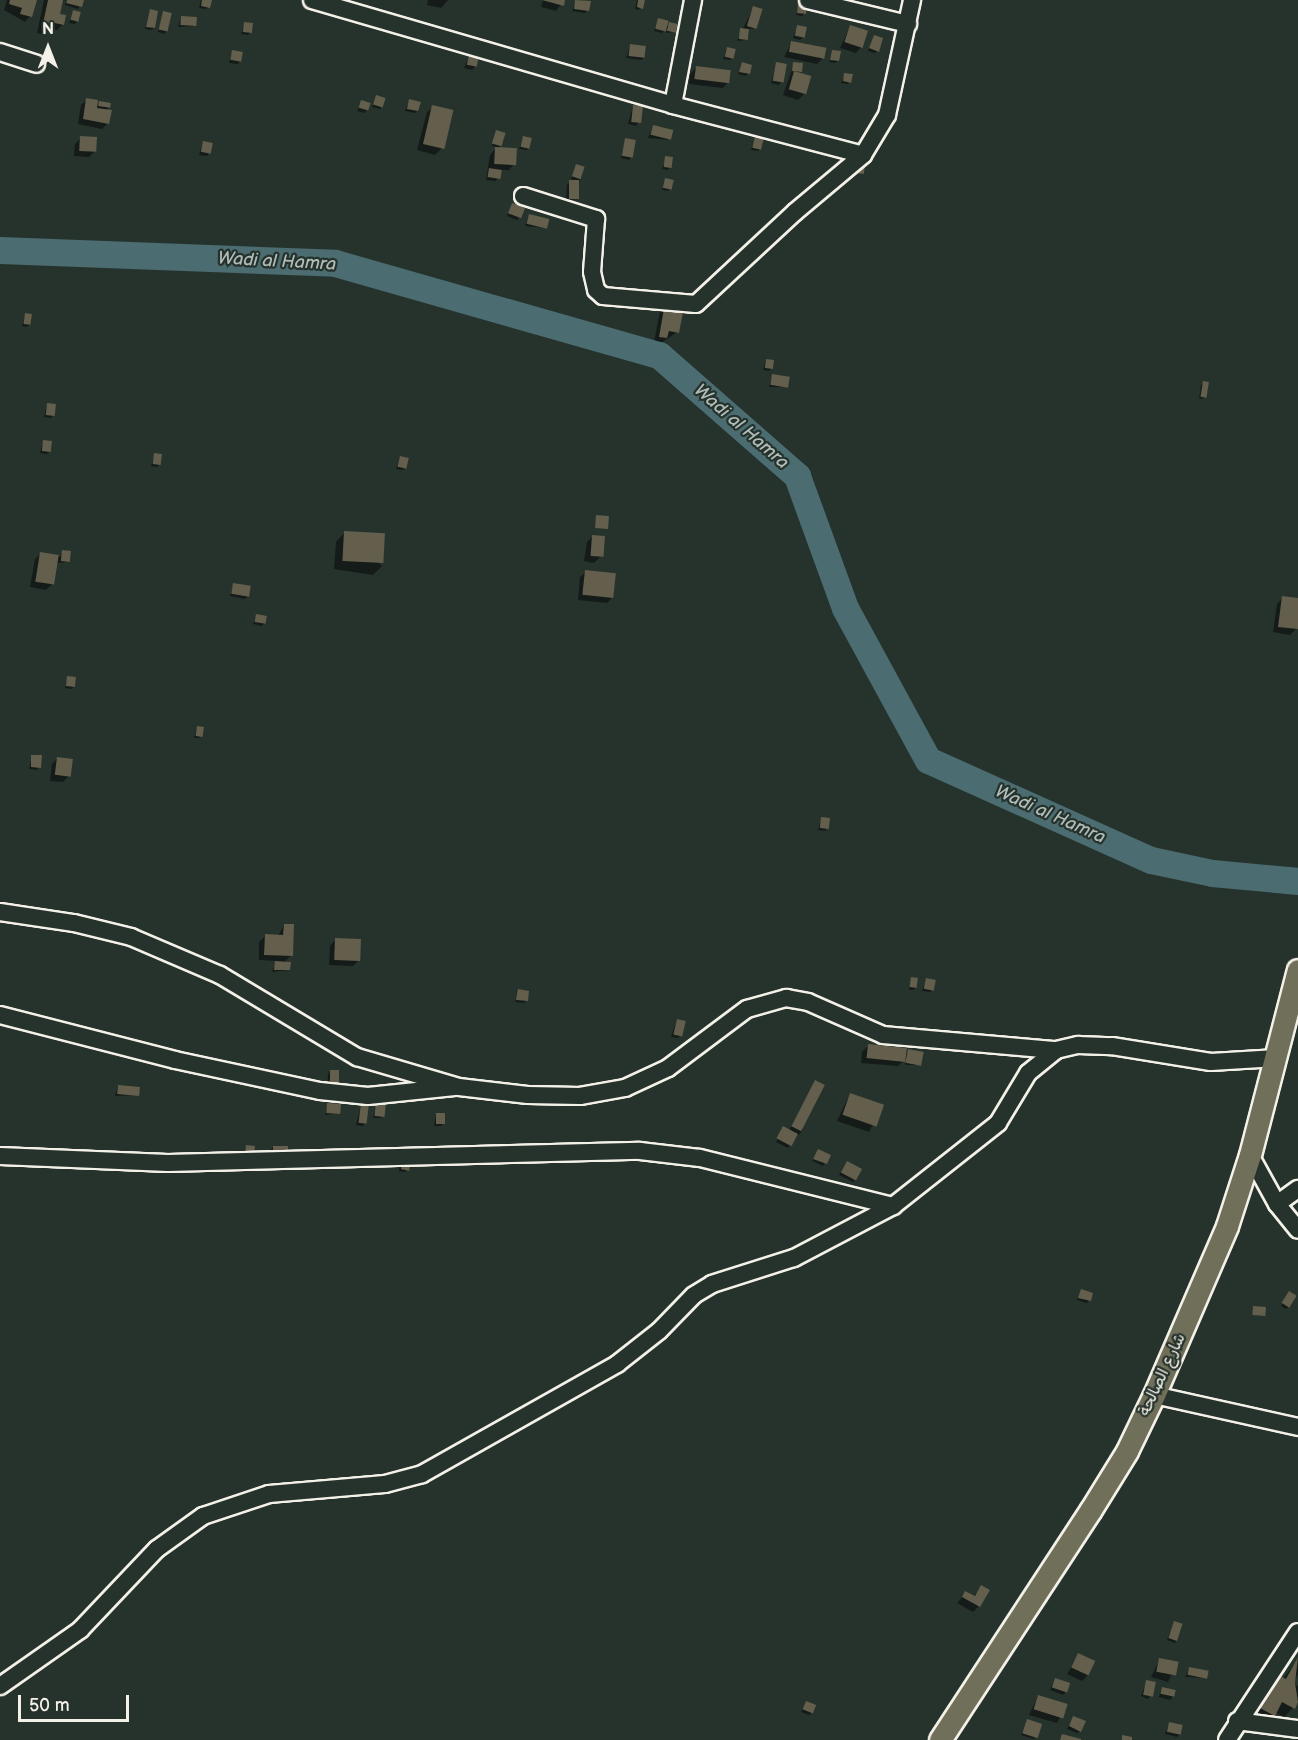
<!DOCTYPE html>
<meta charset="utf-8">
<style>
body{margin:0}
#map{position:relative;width:1298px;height:1740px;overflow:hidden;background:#26332d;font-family:"Balsamiq Sans","Playpen Sans Arabic",sans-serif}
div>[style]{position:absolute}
.shadow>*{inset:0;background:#0007}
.river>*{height:27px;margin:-13.5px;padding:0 13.5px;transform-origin:13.5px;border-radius:13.5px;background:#4b6c71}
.building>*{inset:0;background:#635f4c;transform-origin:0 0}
.roads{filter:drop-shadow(2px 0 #f4f1e8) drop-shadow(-2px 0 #f4f1e8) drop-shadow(0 2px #f4f1e8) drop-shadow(0 -2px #f4f1e8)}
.minor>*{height:16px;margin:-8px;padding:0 8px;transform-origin:8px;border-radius:8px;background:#26332d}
.major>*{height:21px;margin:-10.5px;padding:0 10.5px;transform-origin:10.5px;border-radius:10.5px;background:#706f59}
span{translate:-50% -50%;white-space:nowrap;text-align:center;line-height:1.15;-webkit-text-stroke:4.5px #26332d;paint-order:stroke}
.street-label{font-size:16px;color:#f4f1e8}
.water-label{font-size:18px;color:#b0bcb8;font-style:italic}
.north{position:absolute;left:18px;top:18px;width:60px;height:60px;-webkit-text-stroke:4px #26332d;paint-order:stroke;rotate:0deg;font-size:16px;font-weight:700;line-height:24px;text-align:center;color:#f4f1e8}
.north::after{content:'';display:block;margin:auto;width:21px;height:27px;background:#f4f1e8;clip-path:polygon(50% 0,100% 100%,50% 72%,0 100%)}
.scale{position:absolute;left:18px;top:1695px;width:111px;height:27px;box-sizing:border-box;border:3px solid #f4f1e8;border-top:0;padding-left:8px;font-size:18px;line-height:21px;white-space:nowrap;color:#f4f1e8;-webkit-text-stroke:4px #26332d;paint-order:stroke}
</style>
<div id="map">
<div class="shadow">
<i style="clip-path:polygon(7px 0,35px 0,30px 16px,25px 22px,4px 10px)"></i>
<i style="clip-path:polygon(44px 0,61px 0,58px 15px,63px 24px,57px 30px,47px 28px,41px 34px,37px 33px)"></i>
<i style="clip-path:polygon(66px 0,82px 0,78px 9px,65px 5px)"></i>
<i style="clip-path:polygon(201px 0,210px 0,207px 9px,199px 8px)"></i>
<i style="clip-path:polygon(428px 0,448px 0,441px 8px,427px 5px)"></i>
<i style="clip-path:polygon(543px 0,564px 0,556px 11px,541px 7px)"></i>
<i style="clip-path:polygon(637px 0,644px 0,639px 10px,635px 9px)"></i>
<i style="clip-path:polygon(576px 1px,588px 10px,585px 13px,572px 11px)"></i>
<i style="clip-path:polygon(799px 5px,805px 13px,802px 16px,796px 15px)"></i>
<i style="clip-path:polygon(753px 8px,757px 29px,747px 29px,746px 40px,737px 41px)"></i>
<i style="clip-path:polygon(150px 11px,154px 28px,151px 30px,145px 29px)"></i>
<i style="clip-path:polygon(74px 12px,77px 21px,75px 24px,69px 23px)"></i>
<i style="clip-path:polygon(164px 13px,167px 31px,164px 34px,158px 32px)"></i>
<i style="clip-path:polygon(181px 17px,195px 26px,178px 27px)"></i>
<i style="clip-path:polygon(658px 20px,665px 28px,670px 24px,675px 32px,666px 33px,667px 28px,662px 33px,654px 31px)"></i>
<i style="clip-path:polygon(245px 24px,250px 32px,248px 35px,241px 34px)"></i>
<i style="clip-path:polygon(798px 27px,803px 37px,800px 40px,793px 38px)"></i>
<i style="clip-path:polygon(850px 27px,861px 47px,856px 53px,840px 48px)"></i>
<i style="clip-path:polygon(874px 36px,878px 51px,875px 53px,868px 51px)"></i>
<i style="clip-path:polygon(791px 43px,823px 58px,817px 64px,784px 57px)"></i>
<i style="clip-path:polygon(630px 46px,644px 58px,641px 60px,626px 58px)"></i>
<i style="clip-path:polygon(727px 49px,732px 58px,730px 60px,723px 59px)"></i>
<i style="clip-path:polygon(232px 52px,240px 61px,238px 64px,229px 63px)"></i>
<i style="clip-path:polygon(832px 52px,838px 61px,835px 63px,829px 62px)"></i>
<i style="clip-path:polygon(469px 56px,475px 67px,472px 70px,464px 68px)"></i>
<i style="clip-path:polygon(777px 63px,781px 82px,779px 85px,771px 83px)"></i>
<i style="clip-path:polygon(742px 64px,748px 73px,746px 76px,738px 74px)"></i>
<i style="clip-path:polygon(794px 64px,801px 70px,798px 74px,804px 94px,798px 100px,783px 95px)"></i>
<i style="clip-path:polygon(696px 68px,728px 82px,723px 88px,689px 84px,690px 74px)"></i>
<i style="clip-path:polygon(845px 74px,850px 82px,848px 84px,841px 83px)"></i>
<i style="clip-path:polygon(376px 97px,382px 106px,380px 109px,372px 107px)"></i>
<i style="clip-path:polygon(87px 100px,95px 107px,100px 103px,109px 107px,106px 111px,108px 123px,102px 129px,78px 124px,81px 105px)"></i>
<i style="clip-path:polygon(410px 100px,417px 111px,415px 113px,405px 111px)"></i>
<i style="clip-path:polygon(362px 101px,367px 110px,364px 113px,357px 111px)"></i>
<i style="clip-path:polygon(633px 106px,638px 123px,636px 126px,628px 124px)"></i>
<i style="clip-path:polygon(433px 107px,441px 149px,435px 155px,417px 150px,427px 112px)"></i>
<i style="clip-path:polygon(653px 127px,669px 140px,648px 138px)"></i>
<i style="clip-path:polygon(497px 132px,501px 145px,498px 149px,514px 164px,509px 170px,500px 170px,496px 181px,486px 180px,490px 155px,497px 147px,492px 146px)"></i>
<i style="clip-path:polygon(81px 138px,95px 151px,89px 157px,74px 156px,75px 144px)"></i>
<i style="clip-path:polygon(523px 138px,529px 148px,527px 150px,519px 149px)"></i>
<i style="clip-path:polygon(755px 138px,761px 148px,758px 151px,751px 150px)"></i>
<i style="clip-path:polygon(626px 140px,631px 157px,629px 160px,621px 158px)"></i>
<i style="clip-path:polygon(203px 143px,209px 153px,207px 156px,199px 155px)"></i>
<i style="clip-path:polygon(666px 158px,670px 167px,668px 170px,662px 169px)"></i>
<i style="clip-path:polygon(577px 166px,580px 179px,576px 199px,566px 201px,567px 184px,576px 181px,571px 179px)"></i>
<i style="clip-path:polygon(665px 180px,671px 188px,668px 191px,662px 190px)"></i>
<i style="clip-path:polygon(512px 205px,520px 217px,517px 220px,507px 216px)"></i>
<i style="clip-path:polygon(529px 216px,545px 228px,525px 226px)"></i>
<i style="clip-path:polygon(666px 305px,677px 332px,660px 344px,654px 342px,660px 311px)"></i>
<i style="clip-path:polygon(25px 315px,30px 324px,27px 327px,22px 326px)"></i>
<i style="clip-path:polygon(766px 360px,772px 368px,769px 371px,763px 370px)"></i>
<i style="clip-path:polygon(772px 376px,787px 387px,769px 387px)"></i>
<i style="clip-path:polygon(1204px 383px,1204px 398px,1199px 399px,1201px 385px)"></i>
<i style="clip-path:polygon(47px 405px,53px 416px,51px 418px,44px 417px)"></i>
<i style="clip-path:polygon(43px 442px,50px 451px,47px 454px,40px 453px)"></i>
<i style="clip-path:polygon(155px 454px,159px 465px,157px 467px,151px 466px)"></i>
<i style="clip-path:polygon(400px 458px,405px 468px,403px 470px,396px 469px)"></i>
<i style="clip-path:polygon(345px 532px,382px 566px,373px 575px,334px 569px,336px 542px)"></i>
<i style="clip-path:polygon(593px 536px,600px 557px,594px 563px,584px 561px,587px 542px)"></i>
<i style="clip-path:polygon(63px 552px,68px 562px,56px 563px,52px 584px,46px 590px,30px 587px,35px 559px,41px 553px,60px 557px)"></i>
<i style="clip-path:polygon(586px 572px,613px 597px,607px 603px,578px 600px,580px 577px)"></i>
<i style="clip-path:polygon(234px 584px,248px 596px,245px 599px,230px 596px)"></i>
<i style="clip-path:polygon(1283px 598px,1298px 600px,1296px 629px,1290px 635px,1273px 632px,1277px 604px)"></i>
<i style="clip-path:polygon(257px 616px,264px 623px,262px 626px,253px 624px)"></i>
<i style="clip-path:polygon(68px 678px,74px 687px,71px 689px,65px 688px)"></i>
<i style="clip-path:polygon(197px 728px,202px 736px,199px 738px,194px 738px)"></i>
<i style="clip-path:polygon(32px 756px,39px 767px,37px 770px,29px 769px)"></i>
<i style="clip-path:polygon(58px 758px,69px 776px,63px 782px,50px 781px,52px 764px)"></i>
<i style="clip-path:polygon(822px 818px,827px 828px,825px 831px,818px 830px)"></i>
<i style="clip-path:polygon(284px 925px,291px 955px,284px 963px,289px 970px,272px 972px,277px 961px,259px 960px,259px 942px,265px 936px,278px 936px)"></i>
<i style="clip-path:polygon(335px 940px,359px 960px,353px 966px,329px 965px,330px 946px)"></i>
<i style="clip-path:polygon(912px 979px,916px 988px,913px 990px,909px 990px)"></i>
<i style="clip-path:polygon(927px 980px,933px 990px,930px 992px,922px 991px)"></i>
<i style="clip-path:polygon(519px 991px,526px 1001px,524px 1003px,515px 1002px)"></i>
<i style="clip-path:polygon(677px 1020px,680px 1036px,678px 1038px,671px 1037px)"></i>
<i style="clip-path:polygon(868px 1046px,905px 1055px,909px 1051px,921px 1065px,905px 1065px,906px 1059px,898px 1066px,861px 1063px,862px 1052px)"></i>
<i style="clip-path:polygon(330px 1071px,337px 1072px,327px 1092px,328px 1074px)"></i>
<i style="clip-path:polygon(815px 1081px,802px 1131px,788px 1148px,776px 1142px,781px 1131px,789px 1131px)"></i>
<i style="clip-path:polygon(118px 1086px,138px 1095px,115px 1096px)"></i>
<i style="clip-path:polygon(850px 1094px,882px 1106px,869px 1132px,837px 1121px)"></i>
<i style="clip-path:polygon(377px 1103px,383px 1116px,381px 1118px,373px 1118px)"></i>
<i style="clip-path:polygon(328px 1105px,339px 1113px,325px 1115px)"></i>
<i style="clip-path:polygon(361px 1105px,365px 1123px,363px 1126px,356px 1125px)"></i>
<i style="clip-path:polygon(436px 1114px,443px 1124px,441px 1126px,434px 1126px)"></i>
<i style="clip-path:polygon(273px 1147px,286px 1165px,280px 1171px,267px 1170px,268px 1153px)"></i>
<i style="clip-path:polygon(818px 1151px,829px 1156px,823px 1166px,812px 1161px)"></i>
<i style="clip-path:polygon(401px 1157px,408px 1170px,405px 1172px,399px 1171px)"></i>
<i style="clip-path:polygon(847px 1163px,855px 1180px,853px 1182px,839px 1175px)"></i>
<i style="clip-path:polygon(1081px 1291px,1089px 1300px,1087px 1303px,1077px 1300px)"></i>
<i style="clip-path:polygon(1287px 1296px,1289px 1307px,1286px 1309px,1281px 1306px)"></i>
<i style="clip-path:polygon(981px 1587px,979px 1606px,973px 1612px,957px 1603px,966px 1593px,973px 1597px)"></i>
<i style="clip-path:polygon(1174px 1623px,1177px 1640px,1175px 1643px,1167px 1640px)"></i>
<i style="clip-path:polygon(1079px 1655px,1088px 1675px,1082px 1681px,1067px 1674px)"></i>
<i style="clip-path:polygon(1160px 1659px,1177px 1663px,1168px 1682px,1151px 1677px)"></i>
<i style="clip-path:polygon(1298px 1659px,1298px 1674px,1293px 1683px,1298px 1686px,1298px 1699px,1293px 1708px,1284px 1717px,1275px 1712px,1265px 1724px,1252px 1717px,1269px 1686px,1283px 1679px)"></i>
<i style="clip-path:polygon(1189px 1669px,1207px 1678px,1185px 1677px)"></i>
<i style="clip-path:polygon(1055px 1680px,1066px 1692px,1063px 1695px,1050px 1690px)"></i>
<i style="clip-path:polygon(1147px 1681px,1150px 1696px,1148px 1699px,1141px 1696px)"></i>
<i style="clip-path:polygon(1163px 1688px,1173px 1697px,1170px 1700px,1159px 1697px)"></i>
<i style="clip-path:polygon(1038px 1696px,1066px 1705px,1057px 1723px,1029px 1715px)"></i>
<i style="clip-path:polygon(807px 1703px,812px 1713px,809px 1715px,801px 1712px)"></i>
<i style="clip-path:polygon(1073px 1718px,1080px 1731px,1077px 1733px,1067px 1729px)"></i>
<i style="clip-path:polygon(1028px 1721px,1036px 1737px,1034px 1739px,1021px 1735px)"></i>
<i style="clip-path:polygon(1169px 1724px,1180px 1734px,1177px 1737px,1165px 1734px)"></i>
</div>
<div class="river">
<i style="left:0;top:250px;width:335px;rotate:2.2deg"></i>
<i style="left:335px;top:263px;width:337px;rotate:15.9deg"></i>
<i style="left:659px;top:355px;width:184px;rotate:41.2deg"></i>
<i style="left:797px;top:476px;width:140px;rotate:70deg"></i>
<i style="left:845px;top:608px;width:173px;rotate:61.4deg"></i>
<i style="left:928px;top:760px;width:244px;rotate:24.2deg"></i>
<i style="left:1151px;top:860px;width:62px;rotate:12deg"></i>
<i style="left:1212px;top:873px;width:86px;rotate:5.3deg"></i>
</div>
<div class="building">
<i style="clip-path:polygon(10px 0,37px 0,32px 17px,20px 14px,22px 8px,9px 4px)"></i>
<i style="clip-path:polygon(48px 0,63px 0,60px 14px,66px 15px,64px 25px,50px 22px,48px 29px,42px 28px)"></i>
<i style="clip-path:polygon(67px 0,84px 0,82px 7px,66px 3px)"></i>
<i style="clip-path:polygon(202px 0,212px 0,210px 8px,201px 6px)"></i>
<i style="clip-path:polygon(542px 0,565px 0,564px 6px)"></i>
<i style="clip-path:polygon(575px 0,591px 1px,589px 11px,574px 9px)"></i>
<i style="clip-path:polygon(638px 0,645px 0,643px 9px,637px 7px)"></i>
<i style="left:798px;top:3px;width:9px;height:10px;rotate:6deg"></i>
<i style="left:753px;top:6px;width:10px;height:21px;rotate:17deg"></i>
<i style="clip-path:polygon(150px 9px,158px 11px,155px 28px,146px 27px)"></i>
<i style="left:73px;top:10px;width:8px;height:10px;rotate:14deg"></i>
<i style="left:163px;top:11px;width:9px;height:19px;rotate:13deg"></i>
<i style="left:181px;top:16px;width:16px;height:9px;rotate:4deg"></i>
<i style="left:658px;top:18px;width:11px;height:11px;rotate:15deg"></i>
<i style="left:244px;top:22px;width:9px;height:10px;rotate:6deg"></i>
<i style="left:669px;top:22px;width:9px;height:9px;rotate:13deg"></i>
<i style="left:797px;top:25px;width:10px;height:11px;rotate:11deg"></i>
<i style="left:850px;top:25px;width:19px;height:18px;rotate:18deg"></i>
<i style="left:740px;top:28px;width:9px;height:11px;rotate:6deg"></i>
<i style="clip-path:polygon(874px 35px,883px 38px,879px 52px,869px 48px)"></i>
<i style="left:791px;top:41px;width:36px;height:11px;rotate:11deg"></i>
<i style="left:630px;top:44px;width:16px;height:12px;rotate:7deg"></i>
<i style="left:727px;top:47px;width:9px;height:10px;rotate:13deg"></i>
<i style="left:232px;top:50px;width:11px;height:10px;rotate:10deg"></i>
<i style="clip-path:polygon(832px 50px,841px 51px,839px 61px,830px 60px)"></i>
<i style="left:469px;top:54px;width:10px;height:11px;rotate:11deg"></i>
<i style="clip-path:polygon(742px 62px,752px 65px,750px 74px,739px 72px)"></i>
<i style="left:776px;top:62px;width:11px;height:19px;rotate:10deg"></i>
<i style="left:793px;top:62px;width:10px;height:9px;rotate:6deg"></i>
<i style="left:696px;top:66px;width:35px;height:13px;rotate:7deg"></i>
<i style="left:794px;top:71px;width:18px;height:19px;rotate:16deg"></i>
<i style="clip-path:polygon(844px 73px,853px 74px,851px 83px,843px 81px)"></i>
<i style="left:376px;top:95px;width:10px;height:10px;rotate:17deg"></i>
<i style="clip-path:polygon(86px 98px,98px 100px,97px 108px,112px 110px,109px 124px,83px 119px)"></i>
<i style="clip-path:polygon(409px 99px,421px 102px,418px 111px,407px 109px)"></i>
<i style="left:361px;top:100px;width:10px;height:8px;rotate:17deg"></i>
<i style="left:99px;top:101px;width:12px;height:5px;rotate:9deg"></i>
<i style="left:432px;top:105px;width:22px;height:40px;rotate:13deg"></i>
<i style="left:633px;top:105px;width:10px;height:17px;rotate:6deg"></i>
<i style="left:653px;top:125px;width:21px;height:10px;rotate:14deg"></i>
<i style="left:496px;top:130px;width:10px;height:14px;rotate:17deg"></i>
<i style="left:80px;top:136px;width:17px;height:15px;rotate:3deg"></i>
<i style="left:523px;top:136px;width:9px;height:11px;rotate:13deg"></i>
<i style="left:755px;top:136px;width:9px;height:12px;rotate:13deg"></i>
<i style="left:625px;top:138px;width:11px;height:18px;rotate:10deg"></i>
<i style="left:203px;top:141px;width:10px;height:11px;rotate:11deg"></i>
<i style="left:495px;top:147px;width:22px;height:17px;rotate:3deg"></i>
<i style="left:665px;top:156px;width:8px;height:11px;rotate:7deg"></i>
<i style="left:576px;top:164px;width:9px;height:13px;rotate:18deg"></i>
<i style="left:857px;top:164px;width:8px;height:9px;rotate:7deg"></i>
<i style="left:489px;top:168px;width:13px;height:9px;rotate:9deg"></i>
<i style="left:665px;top:178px;width:9px;height:10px;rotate:13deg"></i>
<i style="left:569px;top:180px;width:10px;height:19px"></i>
<i style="left:512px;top:203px;width:14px;height:11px;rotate:21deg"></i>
<i style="left:529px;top:214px;width:21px;height:10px;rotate:14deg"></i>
<i style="clip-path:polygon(665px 303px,684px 307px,679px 333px,669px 331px,667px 338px,659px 337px)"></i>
<i style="left:25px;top:313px;width:7px;height:11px;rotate:8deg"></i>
<i style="left:766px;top:359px;width:8px;height:9px;rotate:7deg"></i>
<i style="left:772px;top:374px;width:18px;height:11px;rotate:9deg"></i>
<i style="left:1203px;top:381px;width:6px;height:16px;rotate:9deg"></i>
<i style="left:47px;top:403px;width:9px;height:12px;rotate:6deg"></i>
<i style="left:43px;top:440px;width:9px;height:11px;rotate:6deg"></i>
<i style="left:154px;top:453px;width:8px;height:11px;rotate:7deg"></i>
<i style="left:400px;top:456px;width:9px;height:11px;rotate:13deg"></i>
<i style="left:596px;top:515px;width:13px;height:13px;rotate:4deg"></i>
<i style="left:344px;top:531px;width:41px;height:30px;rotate:3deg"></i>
<i style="left:592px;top:535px;width:13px;height:21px;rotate:4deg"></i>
<i style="left:62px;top:550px;width:9px;height:11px;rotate:6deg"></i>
<i style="left:40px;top:552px;width:19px;height:30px;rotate:9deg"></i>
<i style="left:585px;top:570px;width:31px;height:25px;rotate:6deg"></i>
<i style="left:233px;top:583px;width:18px;height:11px;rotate:9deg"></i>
<i style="clip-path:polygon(1282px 596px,1298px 598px,1298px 629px,1278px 627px)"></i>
<i style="left:256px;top:614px;width:11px;height:8px;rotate:10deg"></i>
<i style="left:67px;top:676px;width:9px;height:10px;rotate:6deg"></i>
<i style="left:197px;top:726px;width:7px;height:10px;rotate:8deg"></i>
<i style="clip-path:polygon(31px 755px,42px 755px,41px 768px,31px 767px)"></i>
<i style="left:57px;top:757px;width:16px;height:18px;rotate:7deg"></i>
<i style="left:821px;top:817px;width:9px;height:11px;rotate:6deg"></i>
<i style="clip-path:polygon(284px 924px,294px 924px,293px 956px,264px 955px,265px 934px,283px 935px)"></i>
<i style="left:335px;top:938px;width:26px;height:22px;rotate:2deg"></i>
<i style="clip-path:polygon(275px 961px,291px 962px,290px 970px,274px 970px)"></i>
<i style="left:911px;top:977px;width:7px;height:10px;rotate:8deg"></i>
<i style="left:926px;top:978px;width:10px;height:11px;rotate:11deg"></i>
<i style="clip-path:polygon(518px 989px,529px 991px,528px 1001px,516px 1000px)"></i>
<i style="left:677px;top:1019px;width:9px;height:16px;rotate:13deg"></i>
<i style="left:868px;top:1044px;width:39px;height:14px;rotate:6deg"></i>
<i style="left:908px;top:1049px;width:16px;height:14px;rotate:11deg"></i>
<i style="left:330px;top:1070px;width:9px;height:20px"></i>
<i style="left:815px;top:1080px;width:11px;height:52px;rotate:27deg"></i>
<i style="left:118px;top:1085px;width:22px;height:9px;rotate:5deg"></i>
<i style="left:850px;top:1093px;width:36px;height:23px;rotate:19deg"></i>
<i style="left:376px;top:1102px;width:10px;height:14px;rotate:6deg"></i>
<i style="left:327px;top:1103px;width:14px;height:10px;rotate:4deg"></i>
<i style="left:361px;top:1103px;width:8px;height:20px;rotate:7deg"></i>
<i style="left:436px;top:1113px;width:9px;height:11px"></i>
<i style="left:783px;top:1126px;width:17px;height:14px;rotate:28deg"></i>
<i style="left:246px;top:1145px;width:9px;height:13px;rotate:6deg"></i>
<i style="left:273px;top:1146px;width:15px;height:19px"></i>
<i style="clip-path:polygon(818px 1149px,831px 1155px,827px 1164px,813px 1159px)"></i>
<i style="clip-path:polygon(403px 1153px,412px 1154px,409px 1171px,401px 1169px)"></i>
<i style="left:847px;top:1161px;width:17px;height:13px;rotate:28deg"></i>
<i style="clip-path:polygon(1081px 1289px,1093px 1293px,1091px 1301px,1078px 1298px)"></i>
<i style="left:1289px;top:1291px;width:9px;height:14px;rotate:32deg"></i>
<i style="left:1253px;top:1306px;width:13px;height:9px;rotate:4deg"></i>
<i style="clip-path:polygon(981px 1585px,990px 1590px,980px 1607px,962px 1597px,965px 1591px,975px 1596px)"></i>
<i style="left:1174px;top:1621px;width:9px;height:18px;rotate:18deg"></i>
<i style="left:1078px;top:1653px;width:19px;height:16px;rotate:25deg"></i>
<i style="clip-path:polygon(1298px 1657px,1295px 1683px,1298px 1702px,1295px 1709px,1282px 1702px,1275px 1716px,1260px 1708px,1278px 1675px,1286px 1679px)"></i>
<i style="left:1159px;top:1658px;width:20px;height:14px;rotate:11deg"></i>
<i style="left:1189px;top:1667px;width:20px;height:8px;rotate:11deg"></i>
<i style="left:1055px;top:1678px;width:16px;height:10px;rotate:18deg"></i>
<i style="left:1146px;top:1680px;width:10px;height:15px;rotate:11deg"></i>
<i style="left:1162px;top:1687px;width:14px;height:7px;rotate:12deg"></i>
<i style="left:1038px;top:1695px;width:31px;height:15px;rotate:17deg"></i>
<i style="left:806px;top:1701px;width:11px;height:9px;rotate:22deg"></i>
<i style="clip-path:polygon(1073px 1716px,1086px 1721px,1081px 1732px,1069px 1726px)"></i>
<i style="left:1027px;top:1719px;width:16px;height:15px;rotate:18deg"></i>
<i style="left:1169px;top:1722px;width:14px;height:10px;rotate:12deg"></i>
<i style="clip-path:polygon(1062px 1734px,1081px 1739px,1081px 1740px,1060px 1740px)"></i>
<i style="clip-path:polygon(1122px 1735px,1132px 1737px,1132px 1740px,1122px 1740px)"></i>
</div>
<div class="roads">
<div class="minor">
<i style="left:312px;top:0;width:376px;rotate:16.2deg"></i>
<i style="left:673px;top:105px;width:196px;rotate:14.7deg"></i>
<i style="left:808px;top:0;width:103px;rotate:13.5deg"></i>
<i style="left:0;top:52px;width:38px;rotate:18deg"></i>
<i style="left:673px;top:105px;width:107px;rotate:-79.2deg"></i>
<i style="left:523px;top:196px;width:77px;rotate:17.5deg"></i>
<i style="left:596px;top:219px;width:53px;rotate:94.3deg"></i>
<i style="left:592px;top:272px;width:18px;rotate:77deg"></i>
<i style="left:596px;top:290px;width:9px;rotate:41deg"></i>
<i style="left:603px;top:296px;width:93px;rotate:4.9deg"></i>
<i style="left:696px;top:304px;width:135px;rotate:-42.9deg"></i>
<i style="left:795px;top:212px;width:89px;rotate:-40deg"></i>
<i style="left:863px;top:155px;width:47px;rotate:-59deg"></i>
<i style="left:887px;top:115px;width:118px;rotate:-77.7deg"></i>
<i style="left:0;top:912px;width:75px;rotate:8.5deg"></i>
<i style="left:74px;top:923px;width:59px;rotate:13.8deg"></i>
<i style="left:131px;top:937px;width:97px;rotate:23.1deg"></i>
<i style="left:220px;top:975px;width:160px;rotate:30.9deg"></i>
<i style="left:357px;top:1057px;width:106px;rotate:16.4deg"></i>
<i style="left:459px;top:1087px;width:69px;rotate:6.6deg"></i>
<i style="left:528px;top:1095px;width:52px;rotate:1.1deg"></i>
<i style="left:580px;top:1096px;width:46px;rotate:-10.1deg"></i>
<i style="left:625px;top:1088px;width:47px;rotate:-24.9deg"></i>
<i style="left:668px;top:1068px;width:99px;rotate:-36.8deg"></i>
<i style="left:747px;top:1009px;width:41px;rotate:-15.8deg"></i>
<i style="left:786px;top:998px;width:22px;rotate:10deg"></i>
<i style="left:808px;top:1002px;width:82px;rotate:23.7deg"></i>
<i style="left:883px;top:1035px;width:174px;rotate:5deg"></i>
<i style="left:0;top:1015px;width:181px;rotate:14.4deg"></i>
<i style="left:175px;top:1060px;width:148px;rotate:12.1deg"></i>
<i style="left:320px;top:1091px;width:48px;rotate:5.9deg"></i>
<i style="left:368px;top:1096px;width:87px;rotate:-5.9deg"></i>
<i style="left:1250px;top:1155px;width:56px;rotate:61.1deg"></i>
<i style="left:1277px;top:1204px;width:33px;rotate:51deg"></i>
<i style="left:0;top:1156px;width:168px;rotate:2.4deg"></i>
<i style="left:168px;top:1163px;width:472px;rotate:-1.5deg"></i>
<i style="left:640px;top:1151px;width:60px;rotate:6.7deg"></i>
<i style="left:700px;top:1158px;width:199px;rotate:14deg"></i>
<i style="left:1277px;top:1204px;width:26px;rotate:-36deg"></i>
<i style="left:1154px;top:1395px;width:148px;rotate:12.5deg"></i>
<i style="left:0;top:1686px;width:98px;rotate:-35deg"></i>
<i style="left:80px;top:1630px;width:112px;rotate:-46.5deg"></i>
<i style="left:157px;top:1549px;width:57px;rotate:-35.7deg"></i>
<i style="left:203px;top:1516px;width:70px;rotate:-18.4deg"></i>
<i style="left:269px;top:1494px;width:116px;rotate:-4.9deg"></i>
<i style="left:385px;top:1484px;width:38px;rotate:-15deg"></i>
<i style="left:422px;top:1474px;width:224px;rotate:-29.4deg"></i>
<i style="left:617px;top:1364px;width:53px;rotate:-38.2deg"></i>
<i style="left:659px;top:1331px;width:50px;rotate:-45.8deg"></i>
<i style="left:694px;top:1295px;width:21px;rotate:-31deg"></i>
<i style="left:712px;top:1284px;width:86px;rotate:-17.6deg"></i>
<i style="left:794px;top:1258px;width:112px;rotate:-27.7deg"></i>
<i style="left:893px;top:1206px;width:134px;rotate:-38.3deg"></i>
<i style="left:998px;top:1123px;width:58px;rotate:-59deg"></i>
<i style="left:1028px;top:1073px;width:36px;rotate:-39deg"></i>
<i style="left:1056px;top:1050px;width:23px;rotate:-13deg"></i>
<i style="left:1078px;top:1045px;width:34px;rotate:2deg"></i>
<i style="left:1112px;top:1046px;width:100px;rotate:9.2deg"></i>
<i style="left:1211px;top:1062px;width:66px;rotate:-3.5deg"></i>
<i style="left:1237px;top:1721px;width:62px;rotate:7.5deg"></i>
<i style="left:1227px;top:1740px;width:129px;rotate:-56.7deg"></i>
</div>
<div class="major">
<i style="left:940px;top:1740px;width:274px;rotate:-56.8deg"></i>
<i style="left:1090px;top:1511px;width:70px;rotate:-58.3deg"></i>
<i style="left:1127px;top:1451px;width:62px;rotate:-64.3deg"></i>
<i style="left:1154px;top:1395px;width:184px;rotate:-66.6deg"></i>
<i style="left:1227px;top:1226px;width:75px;rotate:-72.1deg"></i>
<i style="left:1250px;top:1155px;width:191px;rotate:-75.5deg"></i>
</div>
</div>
<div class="street-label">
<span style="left:1163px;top:1375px;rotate:-65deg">شارع الصالحة</span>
</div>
<div class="water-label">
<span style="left:277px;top:262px;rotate:3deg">Wadi al Hamra</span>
<span style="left:741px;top:427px;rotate:41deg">Wadi al Hamra</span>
<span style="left:1050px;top:815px;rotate:24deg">Wadi al Hamra</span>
</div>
<div class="north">N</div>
<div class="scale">50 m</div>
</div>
